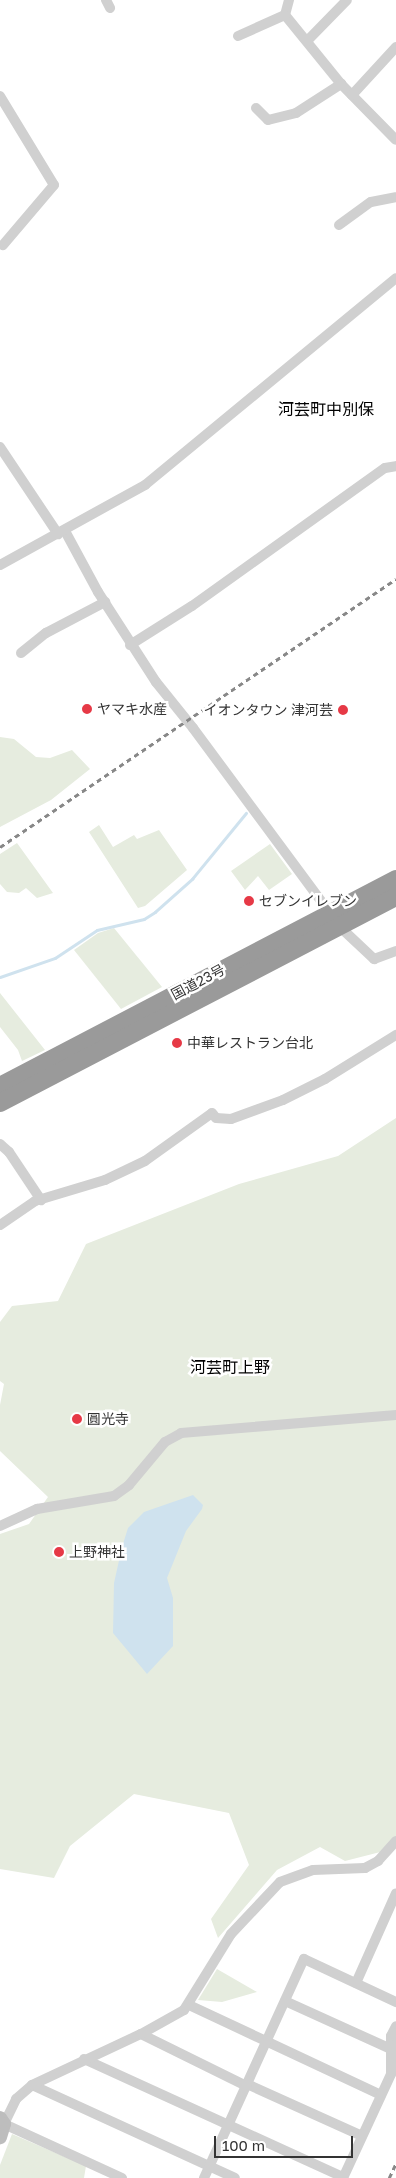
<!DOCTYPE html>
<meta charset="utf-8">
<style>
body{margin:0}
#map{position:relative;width:396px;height:2178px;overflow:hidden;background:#fff;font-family:"Golos Text","Noto Sans JP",sans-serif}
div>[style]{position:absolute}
.green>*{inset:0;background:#e6ecdf}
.water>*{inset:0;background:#cfe2ee}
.stream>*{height:2.5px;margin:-1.25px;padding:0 1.25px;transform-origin:1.25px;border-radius:1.25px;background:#cfe2ee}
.street>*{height:10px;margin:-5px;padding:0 5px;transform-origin:5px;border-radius:5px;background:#d0d0d0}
.secondary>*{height:14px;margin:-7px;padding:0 7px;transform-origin:7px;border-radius:7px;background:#bdbdbd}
.highway>*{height:18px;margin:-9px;padding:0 9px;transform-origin:9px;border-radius:9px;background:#9a9a9a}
.rail>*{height:2.5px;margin-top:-1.25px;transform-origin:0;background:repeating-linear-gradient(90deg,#888 0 5px,transparent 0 9px)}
.dots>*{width:14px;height:14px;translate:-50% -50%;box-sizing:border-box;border:2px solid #fff;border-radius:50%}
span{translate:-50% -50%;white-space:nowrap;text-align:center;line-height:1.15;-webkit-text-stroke:5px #fff;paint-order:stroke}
.poi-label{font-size:14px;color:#333}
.left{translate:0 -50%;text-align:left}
.right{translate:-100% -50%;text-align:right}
.street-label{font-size:14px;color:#333}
.quarter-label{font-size:16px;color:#000}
.scale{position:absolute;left:214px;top:2136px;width:139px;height:22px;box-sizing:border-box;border:2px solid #333;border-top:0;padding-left:6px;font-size:15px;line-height:18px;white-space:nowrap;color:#333;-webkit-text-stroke:4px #fff;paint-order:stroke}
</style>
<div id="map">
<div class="green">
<i style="clip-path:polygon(0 737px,14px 739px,36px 757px,50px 758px,72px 750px,90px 769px,51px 800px,0 827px)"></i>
<i style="clip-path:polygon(99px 825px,113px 847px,134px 835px,137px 839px,159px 830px,187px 870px,145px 906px,138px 908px,89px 832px)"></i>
<i style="clip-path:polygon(17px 843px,53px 893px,37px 898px,26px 888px,19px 893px,7px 892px,0 884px,0 854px)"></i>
<i style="clip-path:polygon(270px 844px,292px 874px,269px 890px,258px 876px,245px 890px,231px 871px)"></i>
<i style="clip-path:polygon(114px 928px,162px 987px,121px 1009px,74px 950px,98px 933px)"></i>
<i style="clip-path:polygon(0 993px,45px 1050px,22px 1061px,18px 1050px,0 1027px)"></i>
<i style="clip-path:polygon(396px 1118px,396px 1848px,345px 1861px,320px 1847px,277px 1870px,218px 1938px,211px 1919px,249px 1865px,229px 1813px,134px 1794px,70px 1846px,54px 1878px,0 1869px,0 1534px,29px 1524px,48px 1497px,0 1451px,0 1405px,4px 1384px,0 1381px,0 1322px,12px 1306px,58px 1301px,86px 1244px,239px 1184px,338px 1156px)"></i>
<i style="clip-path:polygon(217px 1969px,257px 1992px,222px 2002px,198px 2000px)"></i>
<i style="clip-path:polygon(12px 2134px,86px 2166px,84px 2178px,0 2178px,0 2165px)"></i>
</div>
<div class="water">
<i style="clip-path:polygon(193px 1495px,203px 1505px,202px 1509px,186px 1531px,167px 1578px,173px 1598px,173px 1646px,147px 1674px,113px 1633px,114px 1583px,122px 1547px,128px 1528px,144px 1512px)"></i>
</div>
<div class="stream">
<i style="left:0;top:977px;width:58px;rotate:-19.1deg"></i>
<i style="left:55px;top:958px;width:50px;rotate:-33.7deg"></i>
<i style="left:97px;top:930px;width:48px;rotate:-13.2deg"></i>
<i style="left:144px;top:919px;width:13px;rotate:-32deg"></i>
<i style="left:155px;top:912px;width:50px;rotate:-41.7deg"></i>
<i style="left:192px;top:879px;width:85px;rotate:-50.7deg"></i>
</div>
<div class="street">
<i style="left:106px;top:0;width:9px;rotate:63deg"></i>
<i style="left:289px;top:0;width:16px;rotate:105deg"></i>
<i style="left:285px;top:15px;width:89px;rotate:50.9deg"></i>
<i style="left:341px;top:84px;width:78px;rotate:45.5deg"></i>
<i style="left:238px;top:36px;width:51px;rotate:-24.1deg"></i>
<i style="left:307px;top:41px;width:57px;rotate:-45.7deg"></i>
<i style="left:352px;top:95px;width:65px;rotate:-47.5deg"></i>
<i style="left:0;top:96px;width:104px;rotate:58.8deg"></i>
<i style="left:54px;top:185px;width:79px;rotate:130.4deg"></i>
<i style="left:256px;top:108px;width:17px;rotate:45deg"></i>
<i style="left:268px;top:120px;width:29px;rotate:-14deg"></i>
<i style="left:296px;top:113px;width:54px;rotate:-32.8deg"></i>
<i style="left:339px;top:225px;width:39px;rotate:-36deg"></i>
<i style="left:371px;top:202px;width:25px;rotate:-11deg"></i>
<i style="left:0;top:447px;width:105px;rotate:56.3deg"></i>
<i style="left:65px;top:531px;width:69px;rotate:61.6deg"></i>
<i style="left:98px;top:592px;width:107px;rotate:57.2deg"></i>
<i style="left:156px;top:682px;width:59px;rotate:51.2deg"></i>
<i style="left:193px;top:728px;width:247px;rotate:53.5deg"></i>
<i style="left:340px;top:927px;width:47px;rotate:43.3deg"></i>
<i style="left:374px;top:959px;width:23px;rotate:-20deg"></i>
<i style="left:0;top:565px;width:166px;rotate:-28.9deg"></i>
<i style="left:145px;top:485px;width:325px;rotate:-39.5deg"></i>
<i style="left:130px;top:645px;width:73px;rotate:-32.2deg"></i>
<i style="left:192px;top:606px;width:237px;rotate:-35.6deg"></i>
<i style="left:385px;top:468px;width:11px;rotate:-10deg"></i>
<i style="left:21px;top:653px;width:32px;rotate:-39deg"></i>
<i style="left:46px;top:633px;width:67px;rotate:-27.7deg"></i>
<i style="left:0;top:1144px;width:12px;rotate:42deg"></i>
<i style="left:9px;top:1152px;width:58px;rotate:56.3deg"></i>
<i style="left:0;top:1225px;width:42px;rotate:-34.4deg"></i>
<i style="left:35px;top:1201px;width:73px;rotate:-16.7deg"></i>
<i style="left:105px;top:1180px;width:44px;rotate:-25.4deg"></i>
<i style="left:145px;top:1161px;width:82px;rotate:-35.6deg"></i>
<i style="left:212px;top:1113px;width:6px;rotate:51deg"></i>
<i style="left:216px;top:1118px;width:15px;rotate:4deg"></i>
<i style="left:231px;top:1119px;width:55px;rotate:-20.1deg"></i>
<i style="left:283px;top:1100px;width:47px;rotate:-26.6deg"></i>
<i style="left:325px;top:1079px;width:84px;rotate:-31.8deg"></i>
<i style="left:0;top:1526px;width:41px;rotate:-24.7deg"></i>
<i style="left:37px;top:1509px;width:78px;rotate:-9.6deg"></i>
<i style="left:114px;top:1496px;width:19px;rotate:-36deg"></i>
<i style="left:129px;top:1485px;width:56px;rotate:-50.1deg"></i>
<i style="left:165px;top:1442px;width:18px;rotate:-29deg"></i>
<i style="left:181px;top:1433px;width:216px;rotate:-4.8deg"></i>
<i style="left:356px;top:1983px;width:98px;rotate:-66deg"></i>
<i style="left:285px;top:2001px;width:116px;rotate:24.4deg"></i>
<i style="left:189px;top:2005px;width:212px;rotate:25.1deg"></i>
<i style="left:141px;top:2034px;width:117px;rotate:26.3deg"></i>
<i style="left:84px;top:2059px;width:285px;rotate:24.5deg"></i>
<i style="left:247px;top:2084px;width:126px;rotate:24.3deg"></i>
<i style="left:32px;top:2085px;width:223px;rotate:24.6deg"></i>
<i style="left:122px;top:2178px;width:130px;rotate:-155.4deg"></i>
<i style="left:4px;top:2124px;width:28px;rotate:-64deg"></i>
<i style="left:16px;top:2099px;width:21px;rotate:-41deg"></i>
<i style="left:32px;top:2085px;width:120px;rotate:-25.1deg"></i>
<i style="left:141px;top:2034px;width:49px;rotate:-29.2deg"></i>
<i style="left:184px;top:2010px;width:89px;rotate:-58.3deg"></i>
<i style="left:231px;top:1934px;width:71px;rotate:-46.7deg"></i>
<i style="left:280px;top:1882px;width:35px;rotate:-20deg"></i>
<i style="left:313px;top:1870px;width:52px;rotate:-2.2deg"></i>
<i style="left:365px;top:1868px;width:15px;rotate:-28deg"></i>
<i style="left:378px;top:1861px;width:27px;rotate:-48deg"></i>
<i style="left:204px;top:2178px;width:241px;rotate:-65.5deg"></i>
<i style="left:304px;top:1959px;width:102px;rotate:25.1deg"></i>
<i style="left:343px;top:2178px;width:115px;rotate:-65.2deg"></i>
<i style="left:391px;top:2074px;width:38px;rotate:-90deg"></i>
<i style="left:391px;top:2036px;width:11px;rotate:-63deg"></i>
</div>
<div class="secondary">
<i style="left:0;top:2118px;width:7px;rotate:56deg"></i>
<i style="left:4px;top:2124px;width:14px;rotate:107deg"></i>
</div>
<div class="highway">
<i style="left:0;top:1086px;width:447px;rotate:-27.6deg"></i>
<i style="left:0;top:1103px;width:446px;rotate:-27.5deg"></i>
</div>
<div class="rail">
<i style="left:0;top:847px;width:478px;rotate:-34.1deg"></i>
<i style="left:389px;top:2178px;width:17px;rotate:-65deg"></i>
</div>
<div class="dots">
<i style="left:87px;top:709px;background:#e63946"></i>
<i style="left:343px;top:710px;background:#e63946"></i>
<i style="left:249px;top:901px;background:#e63946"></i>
<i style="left:177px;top:1043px;background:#e63946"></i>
<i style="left:77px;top:1419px;background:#e63946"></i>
<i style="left:59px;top:1552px;background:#e63946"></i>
</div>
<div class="poi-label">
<span class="left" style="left:97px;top:709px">ヤマキ水産</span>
<span class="right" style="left:333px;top:710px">イオンタウン 津河芸</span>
<span class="left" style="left:259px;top:901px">セブンイレブン</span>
<span class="left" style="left:187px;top:1043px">中華レストラン台北</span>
<span class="left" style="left:87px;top:1419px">圓光寺</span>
<span class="left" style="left:69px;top:1552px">上野神社</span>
</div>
<div class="street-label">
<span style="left:198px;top:982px;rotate:-28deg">国道23号</span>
</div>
<div class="quarter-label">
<span style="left:326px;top:409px">河芸町中別保</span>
<span style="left:230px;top:1367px">河芸町上野</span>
</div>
<div class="scale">100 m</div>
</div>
